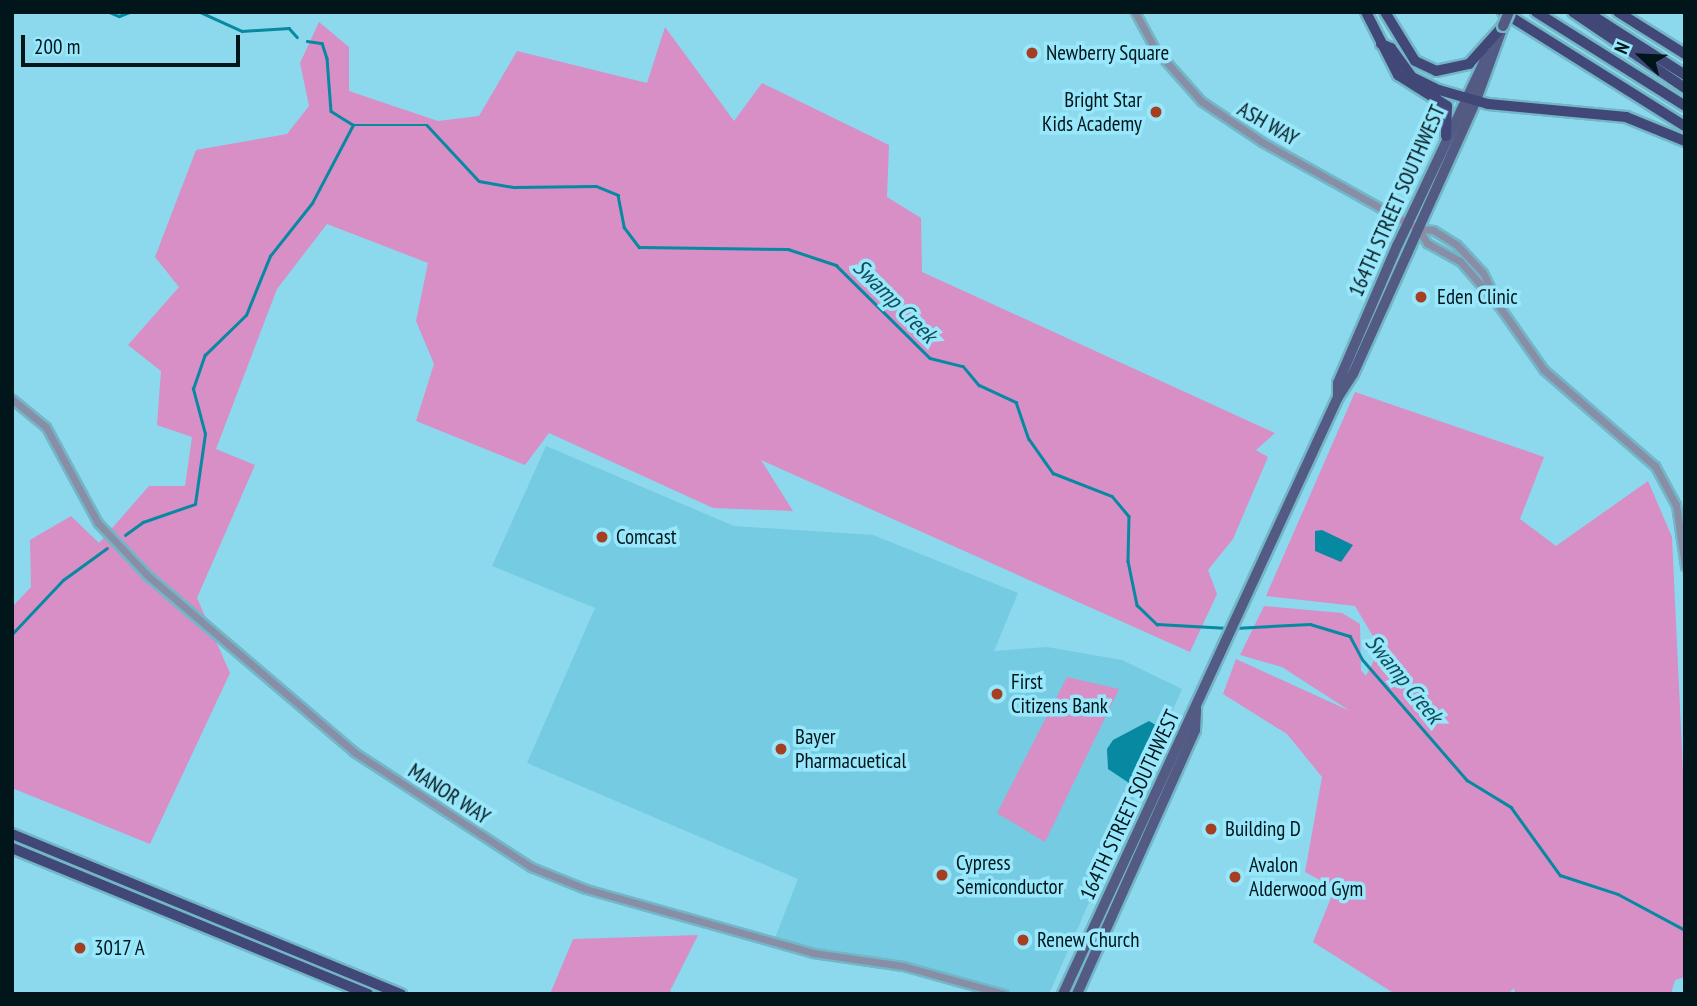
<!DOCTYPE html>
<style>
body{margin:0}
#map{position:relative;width:1697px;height:1006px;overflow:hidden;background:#8cd9ed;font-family:"PT Sans Narrow",sans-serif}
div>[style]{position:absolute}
.built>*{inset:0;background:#75cbe2}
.green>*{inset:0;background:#d78fc6}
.water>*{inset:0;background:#0689a1}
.stream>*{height:2.5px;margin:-1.25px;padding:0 1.25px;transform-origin:1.25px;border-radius:1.25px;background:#0689a1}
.roads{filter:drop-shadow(2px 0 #73b6c7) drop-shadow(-2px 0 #73b6c7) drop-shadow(0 2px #73b6c7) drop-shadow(0 -2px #73b6c7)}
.minor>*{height:7px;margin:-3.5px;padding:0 3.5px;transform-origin:3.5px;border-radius:3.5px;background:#898ea7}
.major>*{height:10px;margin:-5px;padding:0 5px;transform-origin:5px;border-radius:5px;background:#535b85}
.highway>*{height:10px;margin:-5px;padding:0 5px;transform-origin:5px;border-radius:5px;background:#414878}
.bridges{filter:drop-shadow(2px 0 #73b6c7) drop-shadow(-2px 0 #73b6c7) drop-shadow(0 2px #73b6c7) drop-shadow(0 -2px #73b6c7)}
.major-bridge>*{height:10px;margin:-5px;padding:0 5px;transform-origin:5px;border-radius:5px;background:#535b85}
.dots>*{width:19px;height:19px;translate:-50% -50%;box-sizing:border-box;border:4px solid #99e7fb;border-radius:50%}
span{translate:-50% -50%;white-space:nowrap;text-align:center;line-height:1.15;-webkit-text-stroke:7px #99e7fb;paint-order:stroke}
.poi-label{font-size:21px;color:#00161b}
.left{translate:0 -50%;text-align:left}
.right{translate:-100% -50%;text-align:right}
.street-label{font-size:21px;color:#00161b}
.water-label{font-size:23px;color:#114e5c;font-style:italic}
.frame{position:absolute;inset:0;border:14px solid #00161b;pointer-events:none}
.north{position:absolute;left:1606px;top:21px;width:70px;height:70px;-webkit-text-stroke:5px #99e7fb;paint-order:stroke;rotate:293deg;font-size:19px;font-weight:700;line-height:28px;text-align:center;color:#00161b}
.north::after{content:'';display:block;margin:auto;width:24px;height:32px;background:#00161b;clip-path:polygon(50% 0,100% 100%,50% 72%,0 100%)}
.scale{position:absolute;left:21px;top:35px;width:219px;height:32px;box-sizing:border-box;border:4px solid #00161b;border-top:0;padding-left:9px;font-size:21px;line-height:24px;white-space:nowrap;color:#00161b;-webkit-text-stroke:5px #99e7fb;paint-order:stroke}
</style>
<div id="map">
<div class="built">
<i style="clip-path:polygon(546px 446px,734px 526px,873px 535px,1018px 593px,994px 651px,1047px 647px,1122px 660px,1182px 689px,1049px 994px,1004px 994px,932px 973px,813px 953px,775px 938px,798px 879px,527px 763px,595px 608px,492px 566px)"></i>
</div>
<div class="green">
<i style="clip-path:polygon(319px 22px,349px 47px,349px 91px,438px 121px,479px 116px,517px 51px,647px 83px,665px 27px,734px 121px,762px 83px,889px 145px,887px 197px,921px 218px,922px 272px,1275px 433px,1256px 450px,1268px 457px,1233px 539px,1208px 570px,1217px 594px,1190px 652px,761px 460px,793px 511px,713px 508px,549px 433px,525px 465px,416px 421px,434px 364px,416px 321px,428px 263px,327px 224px,277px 289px,216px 449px,255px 465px,197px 598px,230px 673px,150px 844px,12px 788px,12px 607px,31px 587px,30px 540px,71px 516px,99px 543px,149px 486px,185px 486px,192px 437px,157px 425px,161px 371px,128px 345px,179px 287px,155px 257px,196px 150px,287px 134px,309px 106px,300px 63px)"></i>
<i style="clip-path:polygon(1355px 392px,1544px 457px,1520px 519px,1556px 546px,1648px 481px,1672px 537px,1685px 815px,1685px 977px,1675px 980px,1671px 994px,1515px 994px,1514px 988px,1508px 994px,1395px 994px,1313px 942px,1335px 888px,1305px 872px,1322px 777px,1287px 734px,1223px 694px,1236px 659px,1350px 711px,1282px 667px,1240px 655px,1264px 606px,1342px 613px,1360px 624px,1361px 670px,1366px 676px,1380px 648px,1355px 606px,1266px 596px)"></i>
<i style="clip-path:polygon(1067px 677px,1119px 689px,1045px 842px,997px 813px)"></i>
<i style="clip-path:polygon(698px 935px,670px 991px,675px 994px,550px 994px,573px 939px)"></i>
</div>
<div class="water">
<i style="clip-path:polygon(1322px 530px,1353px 545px,1341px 562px,1315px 551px,1315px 531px)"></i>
<i style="clip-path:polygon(1149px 721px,1164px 730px,1132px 785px,1108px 769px,1107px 749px,1113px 740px)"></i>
</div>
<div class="stream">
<i style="left:109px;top:12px;width:11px;rotate:22deg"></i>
<i style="left:119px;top:16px;width:12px;rotate:-20deg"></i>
<i style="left:200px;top:12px;width:46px;rotate:24.3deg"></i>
<i style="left:242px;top:31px;width:47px;rotate:-3.7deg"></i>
<i style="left:289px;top:28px;width:12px;rotate:48deg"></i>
<i style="left:307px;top:41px;width:15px;rotate:8deg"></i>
<i style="left:322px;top:43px;width:16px;rotate:72deg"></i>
<i style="left:327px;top:58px;width:53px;rotate:85.7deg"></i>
<i style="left:331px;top:111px;width:26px;rotate:32deg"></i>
<i style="left:353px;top:125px;width:74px"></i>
<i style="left:427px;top:125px;width:76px;rotate:47.1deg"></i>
<i style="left:479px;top:181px;width:36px;rotate:10deg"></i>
<i style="left:514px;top:187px;width:82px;rotate:-0.7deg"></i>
<i style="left:596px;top:186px;width:24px;rotate:22deg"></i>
<i style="left:618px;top:195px;width:33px;rotate:79deg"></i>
<i style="left:624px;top:227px;width:25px;rotate:53deg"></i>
<i style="left:639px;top:247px;width:149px;rotate:0.8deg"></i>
<i style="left:788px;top:249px;width:51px;rotate:18.4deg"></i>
<i style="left:836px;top:265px;width:132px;rotate:44.7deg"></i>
<i style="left:930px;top:358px;width:34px;rotate:14deg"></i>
<i style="left:963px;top:366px;width:25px;rotate:50deg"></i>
<i style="left:979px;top:385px;width:41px;rotate:24.7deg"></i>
<i style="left:1016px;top:402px;width:39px;rotate:71deg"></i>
<i style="left:1029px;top:439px;width:42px;rotate:54.8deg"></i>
<i style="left:1053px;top:473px;width:63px;rotate:21.3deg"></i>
<i style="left:1112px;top:496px;width:26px;rotate:50deg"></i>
<i style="left:1129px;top:516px;width:45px;rotate:91.3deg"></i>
<i style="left:1128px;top:561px;width:45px;rotate:78.4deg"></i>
<i style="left:1137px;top:605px;width:28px;rotate:44deg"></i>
<i style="left:1157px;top:624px;width:71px;rotate:3.2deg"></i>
<i style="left:125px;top:535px;width:22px;rotate:-36deg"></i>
<i style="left:143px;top:522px;width:55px;rotate:-19.1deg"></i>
<i style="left:195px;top:504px;width:71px;rotate:-81.9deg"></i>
<i style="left:205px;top:434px;width:47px;rotate:-104.9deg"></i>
<i style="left:193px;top:389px;width:36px;rotate:-71deg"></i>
<i style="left:205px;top:355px;width:57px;rotate:-44.3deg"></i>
<i style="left:246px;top:315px;width:64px;rotate:-67.9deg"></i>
<i style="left:270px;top:256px;width:68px;rotate:-51.6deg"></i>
<i style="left:312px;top:203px;width:88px;rotate:-62.3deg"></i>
<i style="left:1235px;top:628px;width:75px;rotate:-3.1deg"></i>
<i style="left:1310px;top:624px;width:42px;rotate:16.7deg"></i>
<i style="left:1350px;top:636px;width:27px;rotate:62deg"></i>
<i style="left:1363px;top:660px;width:159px;rotate:49.1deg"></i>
<i style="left:1467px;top:780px;width:52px;rotate:31.5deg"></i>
<i style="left:1511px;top:807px;width:84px;rotate:54.2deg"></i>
<i style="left:1560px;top:875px;width:61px;rotate:18.1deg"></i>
<i style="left:1618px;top:894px;width:76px;rotate:28.2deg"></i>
<i style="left:12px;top:634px;width:74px;rotate:-46.6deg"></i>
<i style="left:63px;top:580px;width:54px;rotate:-36deg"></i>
</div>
<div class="roads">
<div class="minor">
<i style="left:1135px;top:12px;width:42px;rotate:61.6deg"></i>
<i style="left:1155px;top:49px;width:69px;rotate:48.5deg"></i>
<i style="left:1201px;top:101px;width:73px;rotate:33.9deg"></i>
<i style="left:1262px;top:142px;width:179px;rotate:29.1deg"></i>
<i style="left:1418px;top:229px;width:15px;rotate:4deg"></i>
<i style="left:1433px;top:230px;width:28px;rotate:32deg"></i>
<i style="left:1457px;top:245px;width:38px;rotate:47deg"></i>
<i style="left:1483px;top:273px;width:37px;rotate:64deg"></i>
<i style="left:1418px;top:229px;width:17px;rotate:57deg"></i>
<i style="left:1427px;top:243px;width:38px;rotate:29deg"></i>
<i style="left:1460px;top:261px;width:60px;rotate:49.1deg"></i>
<i style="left:1499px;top:306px;width:78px;rotate:54.9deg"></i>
<i style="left:1544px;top:370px;width:147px;rotate:40.9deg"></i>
<i style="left:1655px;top:466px;width:44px;rotate:61.7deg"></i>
<i style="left:1676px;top:505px;width:62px;rotate:81.6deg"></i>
<i style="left:12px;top:399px;width:44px;rotate:39.5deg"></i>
<i style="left:46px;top:427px;width:109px;rotate:61.6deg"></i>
<i style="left:98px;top:523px;width:71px;rotate:46.7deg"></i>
<i style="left:147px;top:575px;width:272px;rotate:40.5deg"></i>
<i style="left:354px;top:752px;width:211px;rotate:33deg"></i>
<i style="left:531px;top:867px;width:59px;rotate:21.8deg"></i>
<i style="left:586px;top:889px;width:236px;rotate:15.7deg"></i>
<i style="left:813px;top:953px;width:91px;rotate:8.2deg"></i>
<i style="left:903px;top:966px;width:105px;rotate:15.5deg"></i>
</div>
<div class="major">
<i style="left:1338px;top:397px;width:14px;rotate:-90deg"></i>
<i style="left:1338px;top:383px;width:151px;rotate:-66.7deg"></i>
<i style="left:1398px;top:244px;width:210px;rotate:-64.7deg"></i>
<i style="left:1063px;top:994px;width:657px;rotate:-65.27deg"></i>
<i style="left:1338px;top:397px;width:27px;rotate:-57deg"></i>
<i style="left:1353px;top:374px;width:300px;rotate:-65.8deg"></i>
<i style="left:1476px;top:100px;width:79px;rotate:-70deg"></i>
<i style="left:1077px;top:994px;width:289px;rotate:-65.9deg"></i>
<i style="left:1195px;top:730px;width:21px;rotate:-87deg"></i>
</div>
<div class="highway">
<i style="left:1366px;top:12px;width:71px;rotate:63.1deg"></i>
<i style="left:1398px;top:75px;width:58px;rotate:32.3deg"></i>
<i style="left:1447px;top:106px;width:30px;rotate:92deg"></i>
<i style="left:1385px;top:12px;width:57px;rotate:58.5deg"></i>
<i style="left:1415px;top:61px;width:23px;rotate:25deg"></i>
<i style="left:1436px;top:71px;width:34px;rotate:-12deg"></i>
<i style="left:1469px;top:64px;width:51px;rotate:-48.2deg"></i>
<i style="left:1503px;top:12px;width:215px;rotate:32.1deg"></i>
<i style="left:1536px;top:12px;width:176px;rotate:32.2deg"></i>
<i style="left:1573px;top:12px;width:135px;rotate:34.2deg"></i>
<i style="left:1587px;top:12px;width:117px;rotate:32.7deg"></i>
<i style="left:1618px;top:12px;width:79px;rotate:32.1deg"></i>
<i style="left:1381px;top:44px;width:11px;rotate:22deg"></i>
<i style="left:1391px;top:48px;width:36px;rotate:54deg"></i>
<i style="left:1412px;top:77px;width:30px;rotate:26deg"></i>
<i style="left:1439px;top:90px;width:51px;rotate:15.9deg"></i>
<i style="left:1488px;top:104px;width:139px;rotate:5.4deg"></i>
<i style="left:1626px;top:117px;width:64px;rotate:22.1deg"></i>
<i style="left:12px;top:834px;width:421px;rotate:22.4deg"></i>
<i style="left:12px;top:848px;width:385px;rotate:22.3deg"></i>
</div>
</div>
<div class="bridges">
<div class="major-bridge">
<i style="left:1503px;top:26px;width:15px;rotate:-67deg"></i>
</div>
</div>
<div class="dots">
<i style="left:1032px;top:53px;background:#a63e21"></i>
<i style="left:1156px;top:112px;background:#a63e21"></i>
<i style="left:1421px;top:297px;background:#a63e21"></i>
<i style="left:602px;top:537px;background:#a63e21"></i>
<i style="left:997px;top:694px;background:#a63e21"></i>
<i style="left:781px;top:749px;background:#a63e21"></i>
<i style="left:1211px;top:829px;background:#a63e21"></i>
<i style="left:942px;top:875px;background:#a63e21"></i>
<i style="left:1235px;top:877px;background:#a63e21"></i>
<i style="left:1023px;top:940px;background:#a63e21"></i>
<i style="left:80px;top:948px;background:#a63e21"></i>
</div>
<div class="poi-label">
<span class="left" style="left:1046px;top:53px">Newberry Square</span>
<span class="right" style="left:1142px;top:112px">Bright Star<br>Kids Academy</span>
<span class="left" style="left:1437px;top:297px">Eden Clinic</span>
<span class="left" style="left:616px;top:537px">Comcast</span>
<span class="left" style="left:1011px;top:694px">First<br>Citizens Bank</span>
<span class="left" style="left:795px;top:749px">Bayer<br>Pharmacuetical</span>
<span class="left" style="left:1225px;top:829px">Building D</span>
<span class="left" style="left:956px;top:875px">Cypress<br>Semiconductor</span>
<span class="left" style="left:1249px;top:877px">Avalon<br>Alderwood Gym</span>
<span class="left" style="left:1037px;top:940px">Renew Church</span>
<span class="left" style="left:94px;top:948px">3017 A</span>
</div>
<div class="street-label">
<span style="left:1268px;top:124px;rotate:30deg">ASH WAY</span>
<span style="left:1397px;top:201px;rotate:-66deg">164TH STREET SOUTHWEST</span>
<span style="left:449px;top:794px;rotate:33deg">MANOR WAY</span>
<span style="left:1130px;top:805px;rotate:-65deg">164TH STREET SOUTHWEST</span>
</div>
<div class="water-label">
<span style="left:895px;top:301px;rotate:45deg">Swamp Creek</span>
<span style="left:1404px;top:679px;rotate:51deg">Swamp Creek</span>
</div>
<div class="frame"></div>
<div class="north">N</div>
<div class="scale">200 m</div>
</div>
